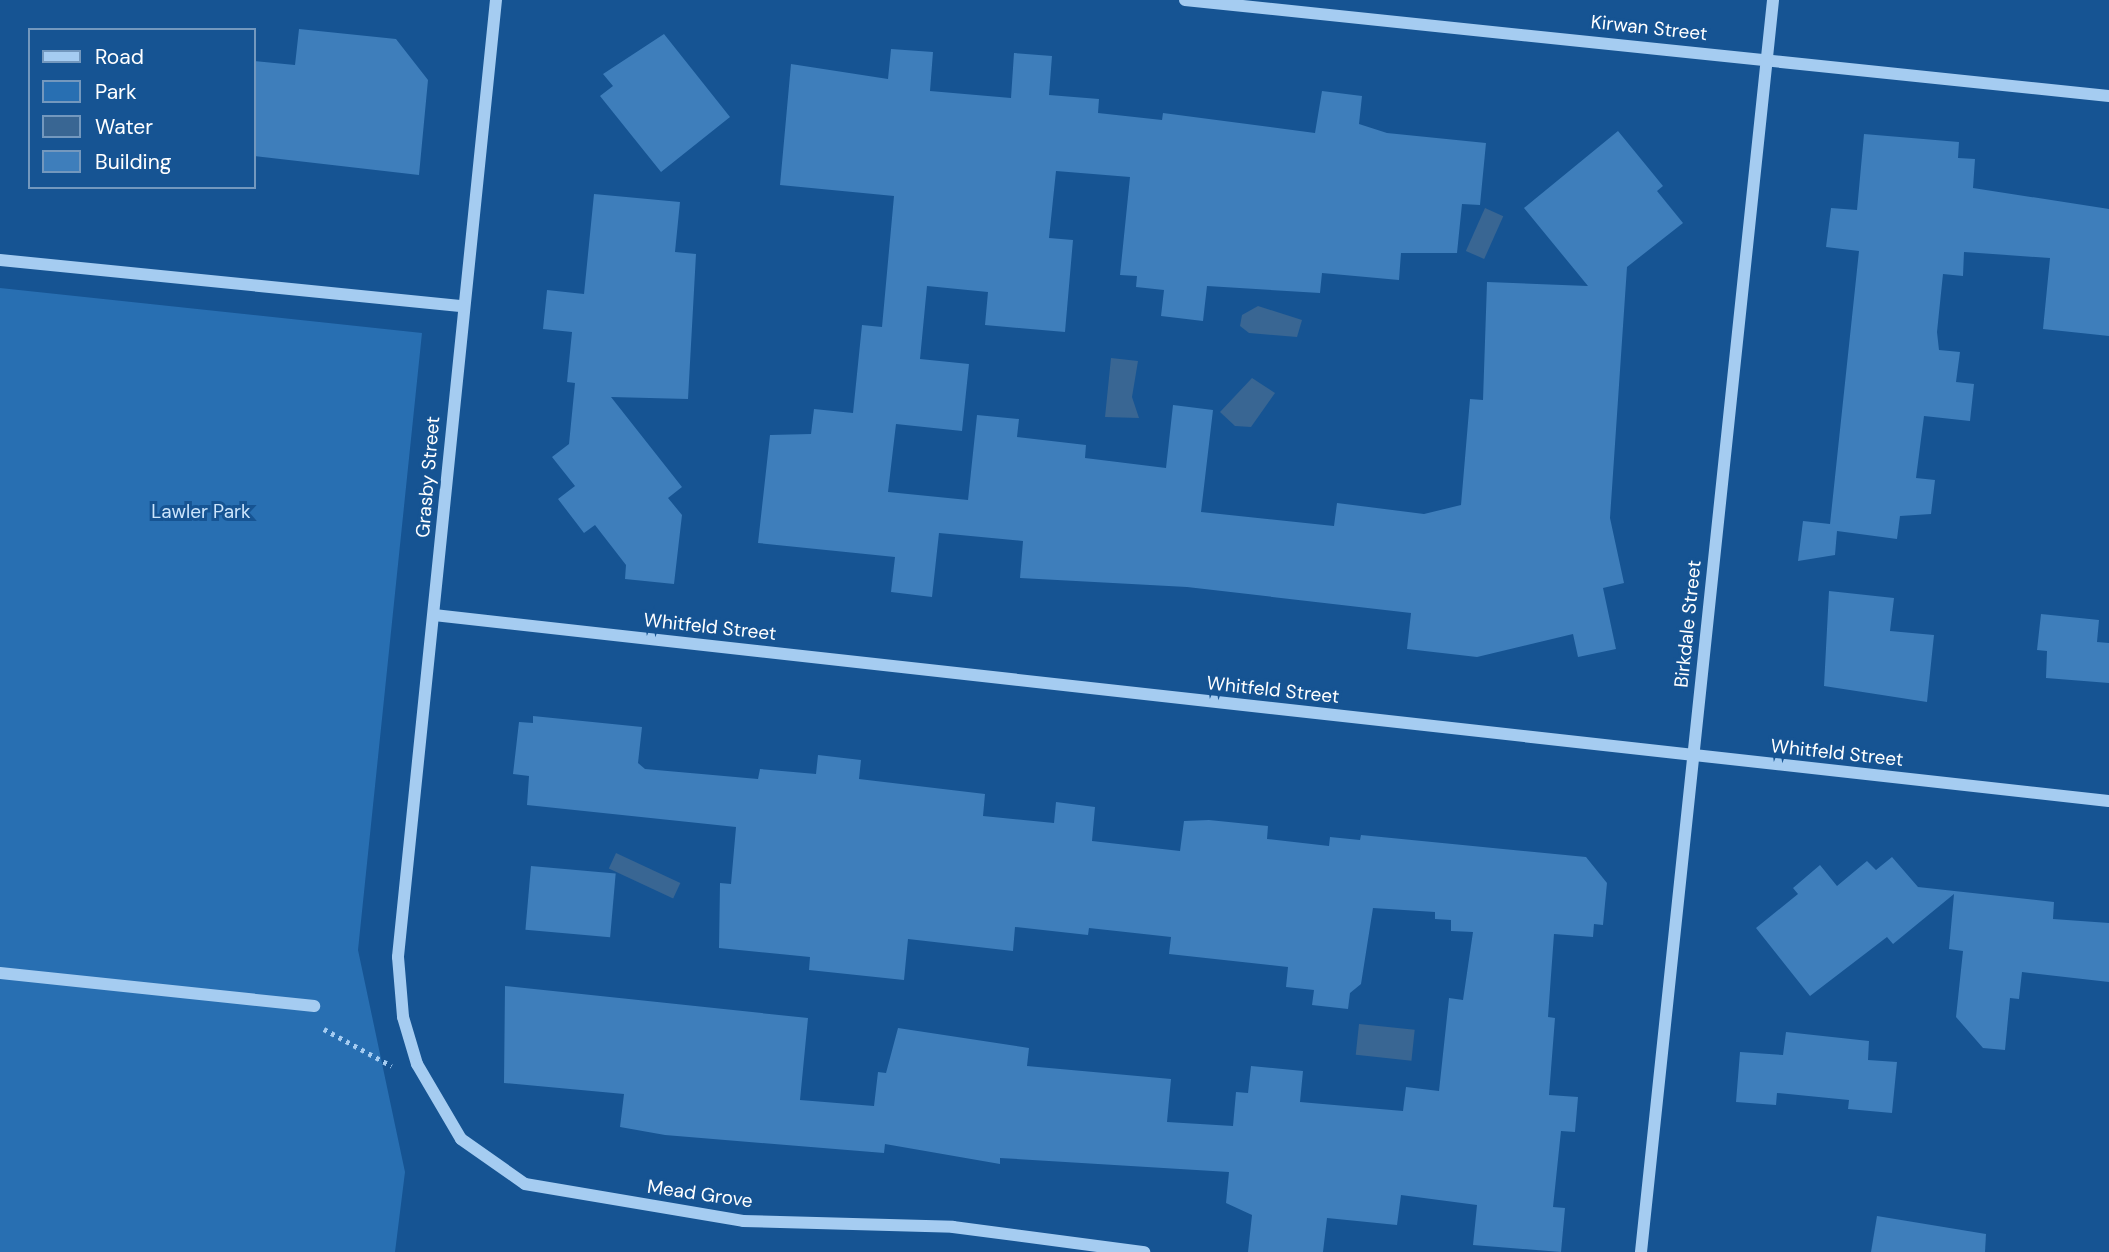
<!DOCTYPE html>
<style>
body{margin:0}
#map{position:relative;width:2109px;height:1252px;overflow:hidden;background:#165493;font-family:"DM Sans",sans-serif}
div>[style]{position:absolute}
.green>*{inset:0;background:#286fb2}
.water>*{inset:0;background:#396693;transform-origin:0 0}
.building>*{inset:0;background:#3e7ebb;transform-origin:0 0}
.path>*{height:4.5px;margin-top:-2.25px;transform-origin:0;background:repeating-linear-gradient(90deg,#a5ccf1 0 3.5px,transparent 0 8.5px)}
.minor>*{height:12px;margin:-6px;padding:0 6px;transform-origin:6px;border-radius:6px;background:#a5ccf1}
span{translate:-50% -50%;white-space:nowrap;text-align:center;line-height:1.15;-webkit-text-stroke:6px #165493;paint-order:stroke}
.street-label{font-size:19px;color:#fff}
.park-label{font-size:19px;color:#cce5fc}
.legend{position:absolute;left:28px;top:28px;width:228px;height:161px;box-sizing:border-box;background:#165493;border:2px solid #7398be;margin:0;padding:9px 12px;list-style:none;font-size:21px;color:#fff}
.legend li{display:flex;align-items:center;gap:14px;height:35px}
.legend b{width:35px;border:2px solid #7398be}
</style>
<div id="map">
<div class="green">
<i style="clip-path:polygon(0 288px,422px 333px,358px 950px,405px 1172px,395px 1252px,0 1252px)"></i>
</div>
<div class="water">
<i style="left:1485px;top:208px;width:20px;height:47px;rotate:24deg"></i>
<i style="clip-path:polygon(1258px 306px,1302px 320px,1297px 337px,1249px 333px,1240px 326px,1242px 315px)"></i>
<i style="clip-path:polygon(1111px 358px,1138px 361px,1132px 397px,1139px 418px,1105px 417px)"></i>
<i style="clip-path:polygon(1252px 378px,1275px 393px,1251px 427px,1235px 426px,1220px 412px)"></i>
<i style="left:616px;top:853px;width:71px;height:17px;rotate:25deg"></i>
<i style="left:1359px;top:1024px;width:56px;height:31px;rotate:6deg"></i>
</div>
<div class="building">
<i style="clip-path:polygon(299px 29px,396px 39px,428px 80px,419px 175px,254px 156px,254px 61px,295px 65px)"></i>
<i style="clip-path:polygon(664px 34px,730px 117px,661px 172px,600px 96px,613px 86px,603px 74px)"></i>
<i style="clip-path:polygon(891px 49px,933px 52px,930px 91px,1011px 98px,1014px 53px,1052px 56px,1049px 95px,1099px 99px,1098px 113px,1162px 120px,1163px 113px,1315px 133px,1322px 91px,1362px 96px,1359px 124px,1387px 133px,1486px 143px,1480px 205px,1462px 204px,1457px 253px,1401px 253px,1399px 280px,1322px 273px,1320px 293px,1207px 286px,1203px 321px,1161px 316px,1164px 290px,1136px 287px,1137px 276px,1120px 275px,1130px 177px,1056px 171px,1049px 238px,1073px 240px,1065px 332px,985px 325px,988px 292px,927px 286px,920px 359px,969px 364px,962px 431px,896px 424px,888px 492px,968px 500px,977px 415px,1019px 419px,1017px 437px,1086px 445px,1085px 458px,1166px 468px,1173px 405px,1213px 410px,1201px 512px,1334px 526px,1337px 503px,1424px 514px,1461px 505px,1470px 399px,1483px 400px,1487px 282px,1588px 286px,1524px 208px,1618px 131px,1663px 186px,1657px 191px,1683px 223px,1627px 267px,1610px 518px,1624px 583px,1603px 588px,1616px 649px,1578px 657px,1573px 634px,1477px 657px,1407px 649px,1411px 613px,1187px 587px,1020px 578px,1023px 541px,939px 533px,932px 597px,891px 592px,895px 557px,758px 543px,770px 435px,811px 434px,814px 409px,853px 413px,862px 325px,882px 327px,894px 196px,780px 185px,791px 64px,888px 79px)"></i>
<i style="clip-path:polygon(1864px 134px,1959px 142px,1958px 158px,1975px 159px,1973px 188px,2109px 209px,2109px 336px,2043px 329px,2050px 258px,1964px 252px,1963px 276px,1943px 274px,1937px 332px,1939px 350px,1960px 352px,1956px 382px,1974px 384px,1970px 421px,1924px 416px,1916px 478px,1935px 480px,1931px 514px,1900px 516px,1897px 539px,1837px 531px,1835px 555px,1798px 561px,1803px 521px,1830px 524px,1859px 251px,1826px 247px,1831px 208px,1857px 210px)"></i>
<i style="clip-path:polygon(594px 194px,680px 202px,675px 252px,696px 254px,688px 399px,611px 397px,682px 487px,668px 498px,682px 515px,674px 584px,625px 579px,626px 565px,595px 525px,584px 533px,558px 499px,575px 486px,552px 457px,569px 444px,575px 383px,567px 382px,572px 332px,543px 329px,547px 290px,584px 294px)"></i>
<i style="clip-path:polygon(1829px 591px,1894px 598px,1890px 631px,1934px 635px,1927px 702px,1824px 686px)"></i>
<i style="clip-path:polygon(2041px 614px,2099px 620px,2097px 642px,2109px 643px,2109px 683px,2046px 678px,2047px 651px,2037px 650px)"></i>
<i style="clip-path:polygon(533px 716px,642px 727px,638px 763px,645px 769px,758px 779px,760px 769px,816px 774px,818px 755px,861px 760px,859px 779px,985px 794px,983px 816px,1054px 823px,1056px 802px,1095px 807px,1092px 841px,1180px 851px,1184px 821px,1209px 820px,1268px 826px,1267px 839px,1329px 846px,1330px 837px,1360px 840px,1361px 835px,1586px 857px,1607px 883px,1603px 925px,1594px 924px,1593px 937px,1554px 934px,1548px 1017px,1555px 1018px,1549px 1095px,1578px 1097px,1575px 1132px,1561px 1131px,1553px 1207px,1565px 1208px,1561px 1252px,1473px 1245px,1477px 1205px,1401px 1195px,1397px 1225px,1327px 1218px,1323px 1252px,1248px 1252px,1252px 1215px,1226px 1203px,1229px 1172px,1000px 1158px,1000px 1164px,885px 1144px,884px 1153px,665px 1135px,620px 1127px,624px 1094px,504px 1083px,505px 986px,808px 1018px,800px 1100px,874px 1106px,878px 1072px,886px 1073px,898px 1028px,1029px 1048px,1027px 1066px,1171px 1079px,1167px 1122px,1233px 1126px,1236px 1092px,1248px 1093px,1251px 1066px,1303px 1071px,1300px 1102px,1403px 1111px,1406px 1087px,1439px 1091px,1449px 998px,1463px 1000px,1473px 932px,1451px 931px,1451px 920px,1435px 919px,1435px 912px,1373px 908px,1361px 984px,1350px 993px,1348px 1009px,1312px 1005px,1314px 990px,1286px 987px,1288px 967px,1169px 954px,1171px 937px,1089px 928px,1088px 935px,1015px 927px,1013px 951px,908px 939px,904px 980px,809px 970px,810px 957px,719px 948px,720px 883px,731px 884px,736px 827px,527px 805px,529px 776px,513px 774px,519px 722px,533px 723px)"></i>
<i style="clip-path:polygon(1892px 857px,1918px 887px,2054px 902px,2053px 919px,2109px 923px,2109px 982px,2022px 972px,2019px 999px,2010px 998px,2005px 1050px,1983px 1048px,1956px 1017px,1963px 951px,1949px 949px,1954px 894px,1893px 944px,1887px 937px,1810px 996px,1756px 928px,1798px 894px,1793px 888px,1820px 865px,1837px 886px,1867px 861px,1876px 870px)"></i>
<i style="left:531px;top:866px;width:85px;height:64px;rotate:5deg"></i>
<i style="clip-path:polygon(1786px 1032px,1869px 1041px,1868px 1060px,1897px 1062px,1892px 1113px,1848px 1109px,1849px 1100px,1777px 1093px,1776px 1105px,1736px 1102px,1740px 1052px,1783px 1055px)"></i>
<i style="clip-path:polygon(1877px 1216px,1986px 1234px,1985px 1252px,1871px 1252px)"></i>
</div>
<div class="path">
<i style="left:324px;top:1029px;width:77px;rotate:28.6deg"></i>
</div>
<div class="minor">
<i style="left:496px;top:0;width:962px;rotate:95.85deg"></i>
<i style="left:398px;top:957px;width:60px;rotate:85.2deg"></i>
<i style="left:403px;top:1017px;width:49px;rotate:73.4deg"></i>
<i style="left:417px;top:1064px;width:87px;rotate:59.6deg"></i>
<i style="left:461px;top:1139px;width:78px;rotate:35.1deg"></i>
<i style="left:525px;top:1184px;width:221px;rotate:9.6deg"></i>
<i style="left:743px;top:1221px;width:210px;rotate:1.6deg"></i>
<i style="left:953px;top:1227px;width:193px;rotate:7.5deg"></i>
<i style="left:1185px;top:0;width:929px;rotate:5.93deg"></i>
<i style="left:0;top:260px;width:465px;rotate:5.7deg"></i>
<i style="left:434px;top:615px;width:1685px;rotate:6.34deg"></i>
<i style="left:0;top:973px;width:316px;rotate:6deg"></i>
<i style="left:1641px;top:1252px;width:1259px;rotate:-83.98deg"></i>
</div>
<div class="street-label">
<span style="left:1649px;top:28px;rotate:6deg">Kirwan Street</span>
<span style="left:428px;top:477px;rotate:-85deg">Grasby Street</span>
<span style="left:1688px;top:624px;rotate:-84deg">Birkdale Street</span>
<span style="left:710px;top:627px;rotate:6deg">Whitfeld Street</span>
<span style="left:1273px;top:690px;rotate:6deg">Whitfeld Street</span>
<span style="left:1837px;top:753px;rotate:6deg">Whitfeld Street</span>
<span style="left:700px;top:1194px;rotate:8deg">Mead Grove</span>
</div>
<div class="park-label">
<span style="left:201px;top:512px">Lawler Park</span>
</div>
<ul class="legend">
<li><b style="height:9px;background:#a5ccf1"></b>Road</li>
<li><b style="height:19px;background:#286fb2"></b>Park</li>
<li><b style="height:19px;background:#396693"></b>Water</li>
<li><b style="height:19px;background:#3e7ebb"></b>Building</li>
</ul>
</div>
